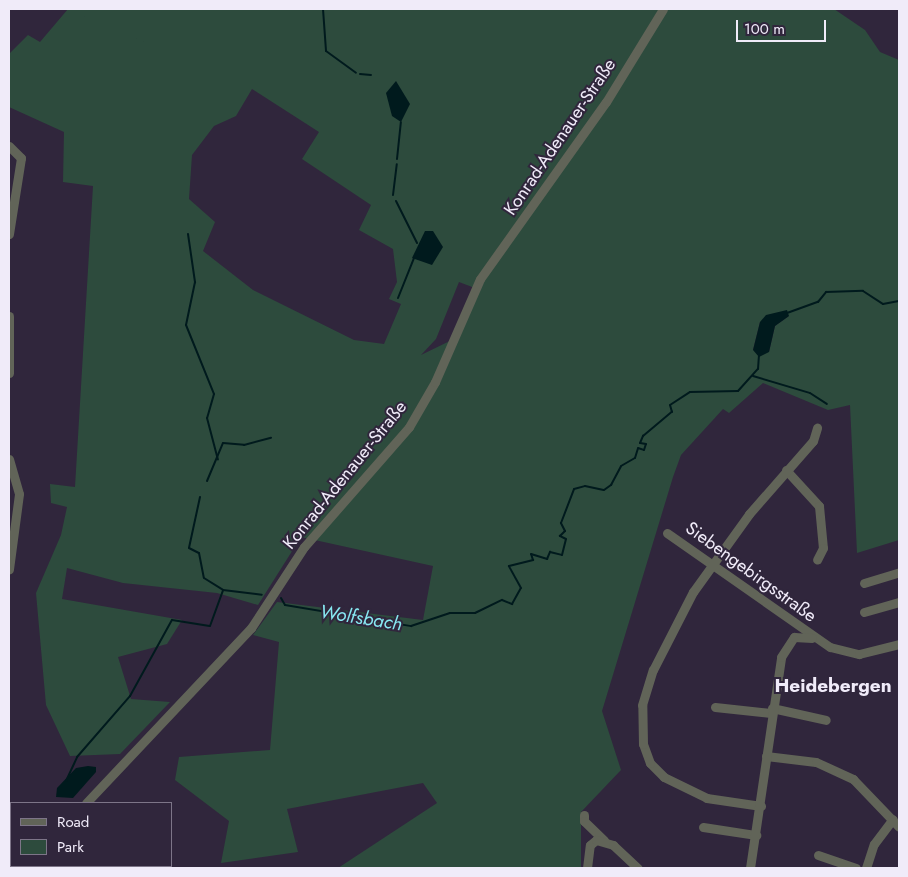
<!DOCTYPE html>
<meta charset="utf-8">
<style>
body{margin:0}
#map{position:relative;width:908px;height:877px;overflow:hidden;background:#30263c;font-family:Jost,sans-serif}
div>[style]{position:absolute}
.green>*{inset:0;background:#2d4b3d}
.water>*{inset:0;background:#001a1d}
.stream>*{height:2px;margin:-1px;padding:0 1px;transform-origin:1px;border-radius:1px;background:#001a1d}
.minor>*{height:9px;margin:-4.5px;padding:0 4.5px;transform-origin:4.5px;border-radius:4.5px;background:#616458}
span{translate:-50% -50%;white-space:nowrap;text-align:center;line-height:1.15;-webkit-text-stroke:4px #30263c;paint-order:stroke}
.street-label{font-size:18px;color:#f0ebf9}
.water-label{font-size:19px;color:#87e8f1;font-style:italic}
.neighbourhood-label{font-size:19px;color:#f0ebf9;font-weight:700}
.frame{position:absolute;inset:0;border:10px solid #f0ebf9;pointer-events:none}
.legend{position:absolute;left:10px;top:802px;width:162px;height:65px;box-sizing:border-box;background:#30263c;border:1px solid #7d7588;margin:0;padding:6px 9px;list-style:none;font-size:15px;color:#f0ebf9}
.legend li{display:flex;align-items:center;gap:10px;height:25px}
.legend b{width:25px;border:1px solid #7d7588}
.scale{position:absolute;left:736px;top:20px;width:90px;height:22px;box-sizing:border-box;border:2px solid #f0ebf9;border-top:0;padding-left:6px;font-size:15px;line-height:18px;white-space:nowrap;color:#f0ebf9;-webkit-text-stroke:4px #30263c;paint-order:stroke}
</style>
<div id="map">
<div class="green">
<i style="clip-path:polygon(evenodd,68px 9px,834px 9px,865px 30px,880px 52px,899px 60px,899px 540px,857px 553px,850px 405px,828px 410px,763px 383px,729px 413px,723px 409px,681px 455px,673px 477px,602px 711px,621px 770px,581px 812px,581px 868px,338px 868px,437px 803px,423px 783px,287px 809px,298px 852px,221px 863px,229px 821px,175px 780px,179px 757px,270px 750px,279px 642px,253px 635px,277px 602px,423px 620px,433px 566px,301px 537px,258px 605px,217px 593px,123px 583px,67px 568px,62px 599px,182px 620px,167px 644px,118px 657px,131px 699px,170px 702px,120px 754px,70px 756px,46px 705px,36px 593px,61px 535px,67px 507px,51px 503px,50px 484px,75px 487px,93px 186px,63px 182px,64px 132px,9px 107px,9px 54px,28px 35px,40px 42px,68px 9px,252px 89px,319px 132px,302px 159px,371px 205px,359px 230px,393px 249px,397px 282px,389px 299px,401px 304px,384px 344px,354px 340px,253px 290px,203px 251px,215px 222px,189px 199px,192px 155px,214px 126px,236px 116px,252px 89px,68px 9px,459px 282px,480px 290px,458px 337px,421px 355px,436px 339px,459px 282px,68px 9px,789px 316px,775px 326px,769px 352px,753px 350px,760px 322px,789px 316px)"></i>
</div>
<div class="water">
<i style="clip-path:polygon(396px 81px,410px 104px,401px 122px,392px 116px,386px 93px)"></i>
<i style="clip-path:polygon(425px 231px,433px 231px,443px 247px,432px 265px,412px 258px)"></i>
<i style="clip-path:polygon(787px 310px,789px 316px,775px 326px,769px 352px,759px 357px,753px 350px,760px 322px,766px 315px)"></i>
<i style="clip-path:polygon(88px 766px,96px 767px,96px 772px,73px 798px,56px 797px,57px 788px,76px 768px)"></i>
</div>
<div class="stream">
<i style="left:323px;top:9px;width:42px;rotate:85.9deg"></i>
<i style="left:326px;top:51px;width:37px;rotate:36deg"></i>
<i style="left:360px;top:74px;width:11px;rotate:5deg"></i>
<i style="left:397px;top:159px;width:37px;rotate:-84deg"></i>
<i style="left:393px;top:195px;width:31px;rotate:-83deg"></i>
<i style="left:396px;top:201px;width:47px;rotate:63.4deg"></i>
<i style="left:188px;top:234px;width:49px;rotate:81.7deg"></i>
<i style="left:195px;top:282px;width:44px;rotate:101.8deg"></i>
<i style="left:186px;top:325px;width:74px;rotate:67.9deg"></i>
<i style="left:214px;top:394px;width:25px;rotate:106deg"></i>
<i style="left:207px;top:418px;width:43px;rotate:75.3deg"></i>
<i style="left:398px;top:298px;width:43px;rotate:-68.2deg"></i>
<i style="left:787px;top:313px;width:33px;rotate:-20deg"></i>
<i style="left:818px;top:302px;width:13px;rotate:-51deg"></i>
<i style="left:826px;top:292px;width:37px;rotate:-2deg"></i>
<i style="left:863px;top:291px;width:24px;rotate:33deg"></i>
<i style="left:883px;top:304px;width:16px;rotate:-11deg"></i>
<i style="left:753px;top:376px;width:59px;rotate:16.6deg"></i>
<i style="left:810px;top:393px;width:20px;rotate:33deg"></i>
<i style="left:207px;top:481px;width:41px;rotate:-67.2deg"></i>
<i style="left:223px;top:443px;width:21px;rotate:5deg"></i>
<i style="left:244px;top:445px;width:28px;rotate:-15deg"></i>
<i style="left:200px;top:497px;width:52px;rotate:102.2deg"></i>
<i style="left:189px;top:548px;width:11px;rotate:27deg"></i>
<i style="left:199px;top:553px;width:25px;rotate:79deg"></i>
<i style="left:204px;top:578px;width:22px;rotate:32deg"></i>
<i style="left:281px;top:598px;width:8px;rotate:60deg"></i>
<i style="left:285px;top:605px;width:128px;rotate:9.5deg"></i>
<i style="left:411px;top:626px;width:41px;rotate:-18.4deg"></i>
<i style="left:450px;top:613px;width:25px"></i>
<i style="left:475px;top:613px;width:30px;rotate:-26deg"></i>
<i style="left:502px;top:600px;width:11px;rotate:22deg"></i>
<i style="left:512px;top:604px;width:18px;rotate:-61deg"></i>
<i style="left:521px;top:588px;width:25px;rotate:-119deg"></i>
<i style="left:509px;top:566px;width:25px;rotate:-14deg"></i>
<i style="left:533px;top:560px;width:6px;rotate:-108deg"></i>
<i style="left:531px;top:554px;width:17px;rotate:17deg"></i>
<i style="left:547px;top:559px;width:8px;rotate:-67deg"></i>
<i style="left:550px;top:552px;width:12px;rotate:14deg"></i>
<i style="left:562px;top:555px;width:16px;rotate:-76deg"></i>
<i style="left:566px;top:539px;width:7px;rotate:-153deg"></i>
<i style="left:560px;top:536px;width:7px;rotate:-45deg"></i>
<i style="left:565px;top:531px;width:9px;rotate:-117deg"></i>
<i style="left:561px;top:523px;width:36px;rotate:-69deg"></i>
<i style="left:574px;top:489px;width:11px;rotate:-15deg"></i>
<i style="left:585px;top:486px;width:19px;rotate:12deg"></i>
<i style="left:604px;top:490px;width:9px;rotate:-36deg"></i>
<i style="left:611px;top:485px;width:21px;rotate:-62deg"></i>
<i style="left:621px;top:466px;width:16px;rotate:-30deg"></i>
<i style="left:635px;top:458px;width:10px;rotate:-73deg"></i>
<i style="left:638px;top:448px;width:6px;rotate:18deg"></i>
<i style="left:644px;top:450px;width:6px;rotate:-72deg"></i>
<i style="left:646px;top:444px;width:6px;rotate:-171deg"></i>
<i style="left:640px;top:443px;width:8px;rotate:-67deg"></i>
<i style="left:643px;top:436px;width:38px;rotate:-40deg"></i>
<i style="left:672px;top:412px;width:7px;rotate:-106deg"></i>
<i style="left:670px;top:405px;width:24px;rotate:-33deg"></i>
<i style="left:690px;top:392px;width:48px;rotate:-1.2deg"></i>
<i style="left:738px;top:391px;width:30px;rotate:-48deg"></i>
<i style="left:758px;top:369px;width:13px;rotate:-86deg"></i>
<i style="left:66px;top:781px;width:26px;rotate:-65deg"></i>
<i style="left:77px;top:757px;width:81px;rotate:-49deg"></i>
<i style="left:130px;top:696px;width:87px;rotate:-61.1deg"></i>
<i style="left:172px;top:620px;width:38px;rotate:9deg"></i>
<i style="left:210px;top:626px;width:38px;rotate:-70deg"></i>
<i style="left:223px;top:590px;width:39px;rotate:7deg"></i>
<i style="left:53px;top:868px;width:2px;rotate:-63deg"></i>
</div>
<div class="minor">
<i style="left:9px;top:146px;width:17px;rotate:45deg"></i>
<i style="left:21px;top:158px;width:77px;rotate:99deg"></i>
<i style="left:9px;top:316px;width:57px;rotate:90deg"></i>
<i style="left:9px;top:459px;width:36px;rotate:74deg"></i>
<i style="left:19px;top:494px;width:76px;rotate:97.6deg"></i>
<i style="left:786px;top:470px;width:49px;rotate:47.5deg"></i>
<i style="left:819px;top:506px;width:42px;rotate:84.6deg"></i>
<i style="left:823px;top:548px;width:13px;rotate:117deg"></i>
<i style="left:667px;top:533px;width:199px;rotate:35deg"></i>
<i style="left:830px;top:647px;width:30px;rotate:14deg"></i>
<i style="left:859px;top:654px;width:41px;rotate:-14deg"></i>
<i style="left:864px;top:583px;width:37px;rotate:-17deg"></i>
<i style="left:864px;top:612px;width:36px;rotate:-16deg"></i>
<i style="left:715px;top:707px;width:56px;rotate:6.1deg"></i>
<i style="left:772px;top:708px;width:55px;rotate:12.5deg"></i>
<i style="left:766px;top:756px;width:50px;rotate:6.8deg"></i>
<i style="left:816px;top:762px;width:41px;rotate:24.7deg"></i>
<i style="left:853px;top:779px;width:66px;rotate:46.2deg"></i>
<i style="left:86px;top:803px;width:241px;rotate:-46.7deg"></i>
<i style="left:251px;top:628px;width:97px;rotate:-56.8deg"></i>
<i style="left:304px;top:547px;width:159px;rotate:-48.8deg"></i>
<i style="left:409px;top:427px;width:52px;rotate:-60deg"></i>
<i style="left:435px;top:382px;width:112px;rotate:-66.4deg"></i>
<i style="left:480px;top:279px;width:217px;rotate:-54.6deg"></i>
<i style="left:606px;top:102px;width:109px;rotate:-58.5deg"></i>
<i style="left:761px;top:806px;width:55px;rotate:-171.6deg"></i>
<i style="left:707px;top:798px;width:48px;rotate:-154deg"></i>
<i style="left:664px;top:777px;width:20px;rotate:-135deg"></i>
<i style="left:650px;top:763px;width:20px;rotate:-110deg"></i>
<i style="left:643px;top:744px;width:39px;rotate:-91deg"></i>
<i style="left:642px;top:705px;width:37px;rotate:-73deg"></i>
<i style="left:653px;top:670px;width:88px;rotate:-62.9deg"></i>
<i style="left:693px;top:592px;width:96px;rotate:-54.3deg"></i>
<i style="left:749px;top:514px;width:97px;rotate:-48.8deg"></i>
<i style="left:813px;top:441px;width:14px;rotate:-73deg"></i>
<i style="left:584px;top:815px;width:6px;rotate:90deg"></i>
<i style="left:584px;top:821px;width:28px;rotate:44deg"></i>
<i style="left:703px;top:827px;width:54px;rotate:8.6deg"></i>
<i style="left:818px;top:855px;width:40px;rotate:18.9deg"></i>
<i style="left:19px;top:868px;width:4px;rotate:-34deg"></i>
<i style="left:587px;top:868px;width:23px;rotate:-83deg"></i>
<i style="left:590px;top:845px;width:8px;rotate:-40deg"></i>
<i style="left:596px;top:840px;width:18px;rotate:16deg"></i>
<i style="left:613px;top:845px;width:34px;rotate:43deg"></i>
<i style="left:750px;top:868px;width:213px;rotate:-81.6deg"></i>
<i style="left:781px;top:657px;width:24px;rotate:-57deg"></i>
<i style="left:794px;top:637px;width:18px;rotate:3deg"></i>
<i style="left:866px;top:868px;width:25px;rotate:-72deg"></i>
<i style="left:874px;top:844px;width:31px;rotate:-53deg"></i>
</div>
<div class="street-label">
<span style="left:560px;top:137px;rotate:-56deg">Konrad-Adenauer-Straße</span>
<span style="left:345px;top:475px;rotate:-51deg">Konrad-Adenauer-Straße</span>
<span style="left:751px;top:572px;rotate:36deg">Siebengebirgsstraße</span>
</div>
<div class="water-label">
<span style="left:361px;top:618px;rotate:9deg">Wolfsbach</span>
</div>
<div class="neighbourhood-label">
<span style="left:833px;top:686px">Heidebergen</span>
</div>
<div class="frame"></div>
<ul class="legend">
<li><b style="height:6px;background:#616458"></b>Road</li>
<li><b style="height:14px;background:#2d4b3d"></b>Park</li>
</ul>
<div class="scale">100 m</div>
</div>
